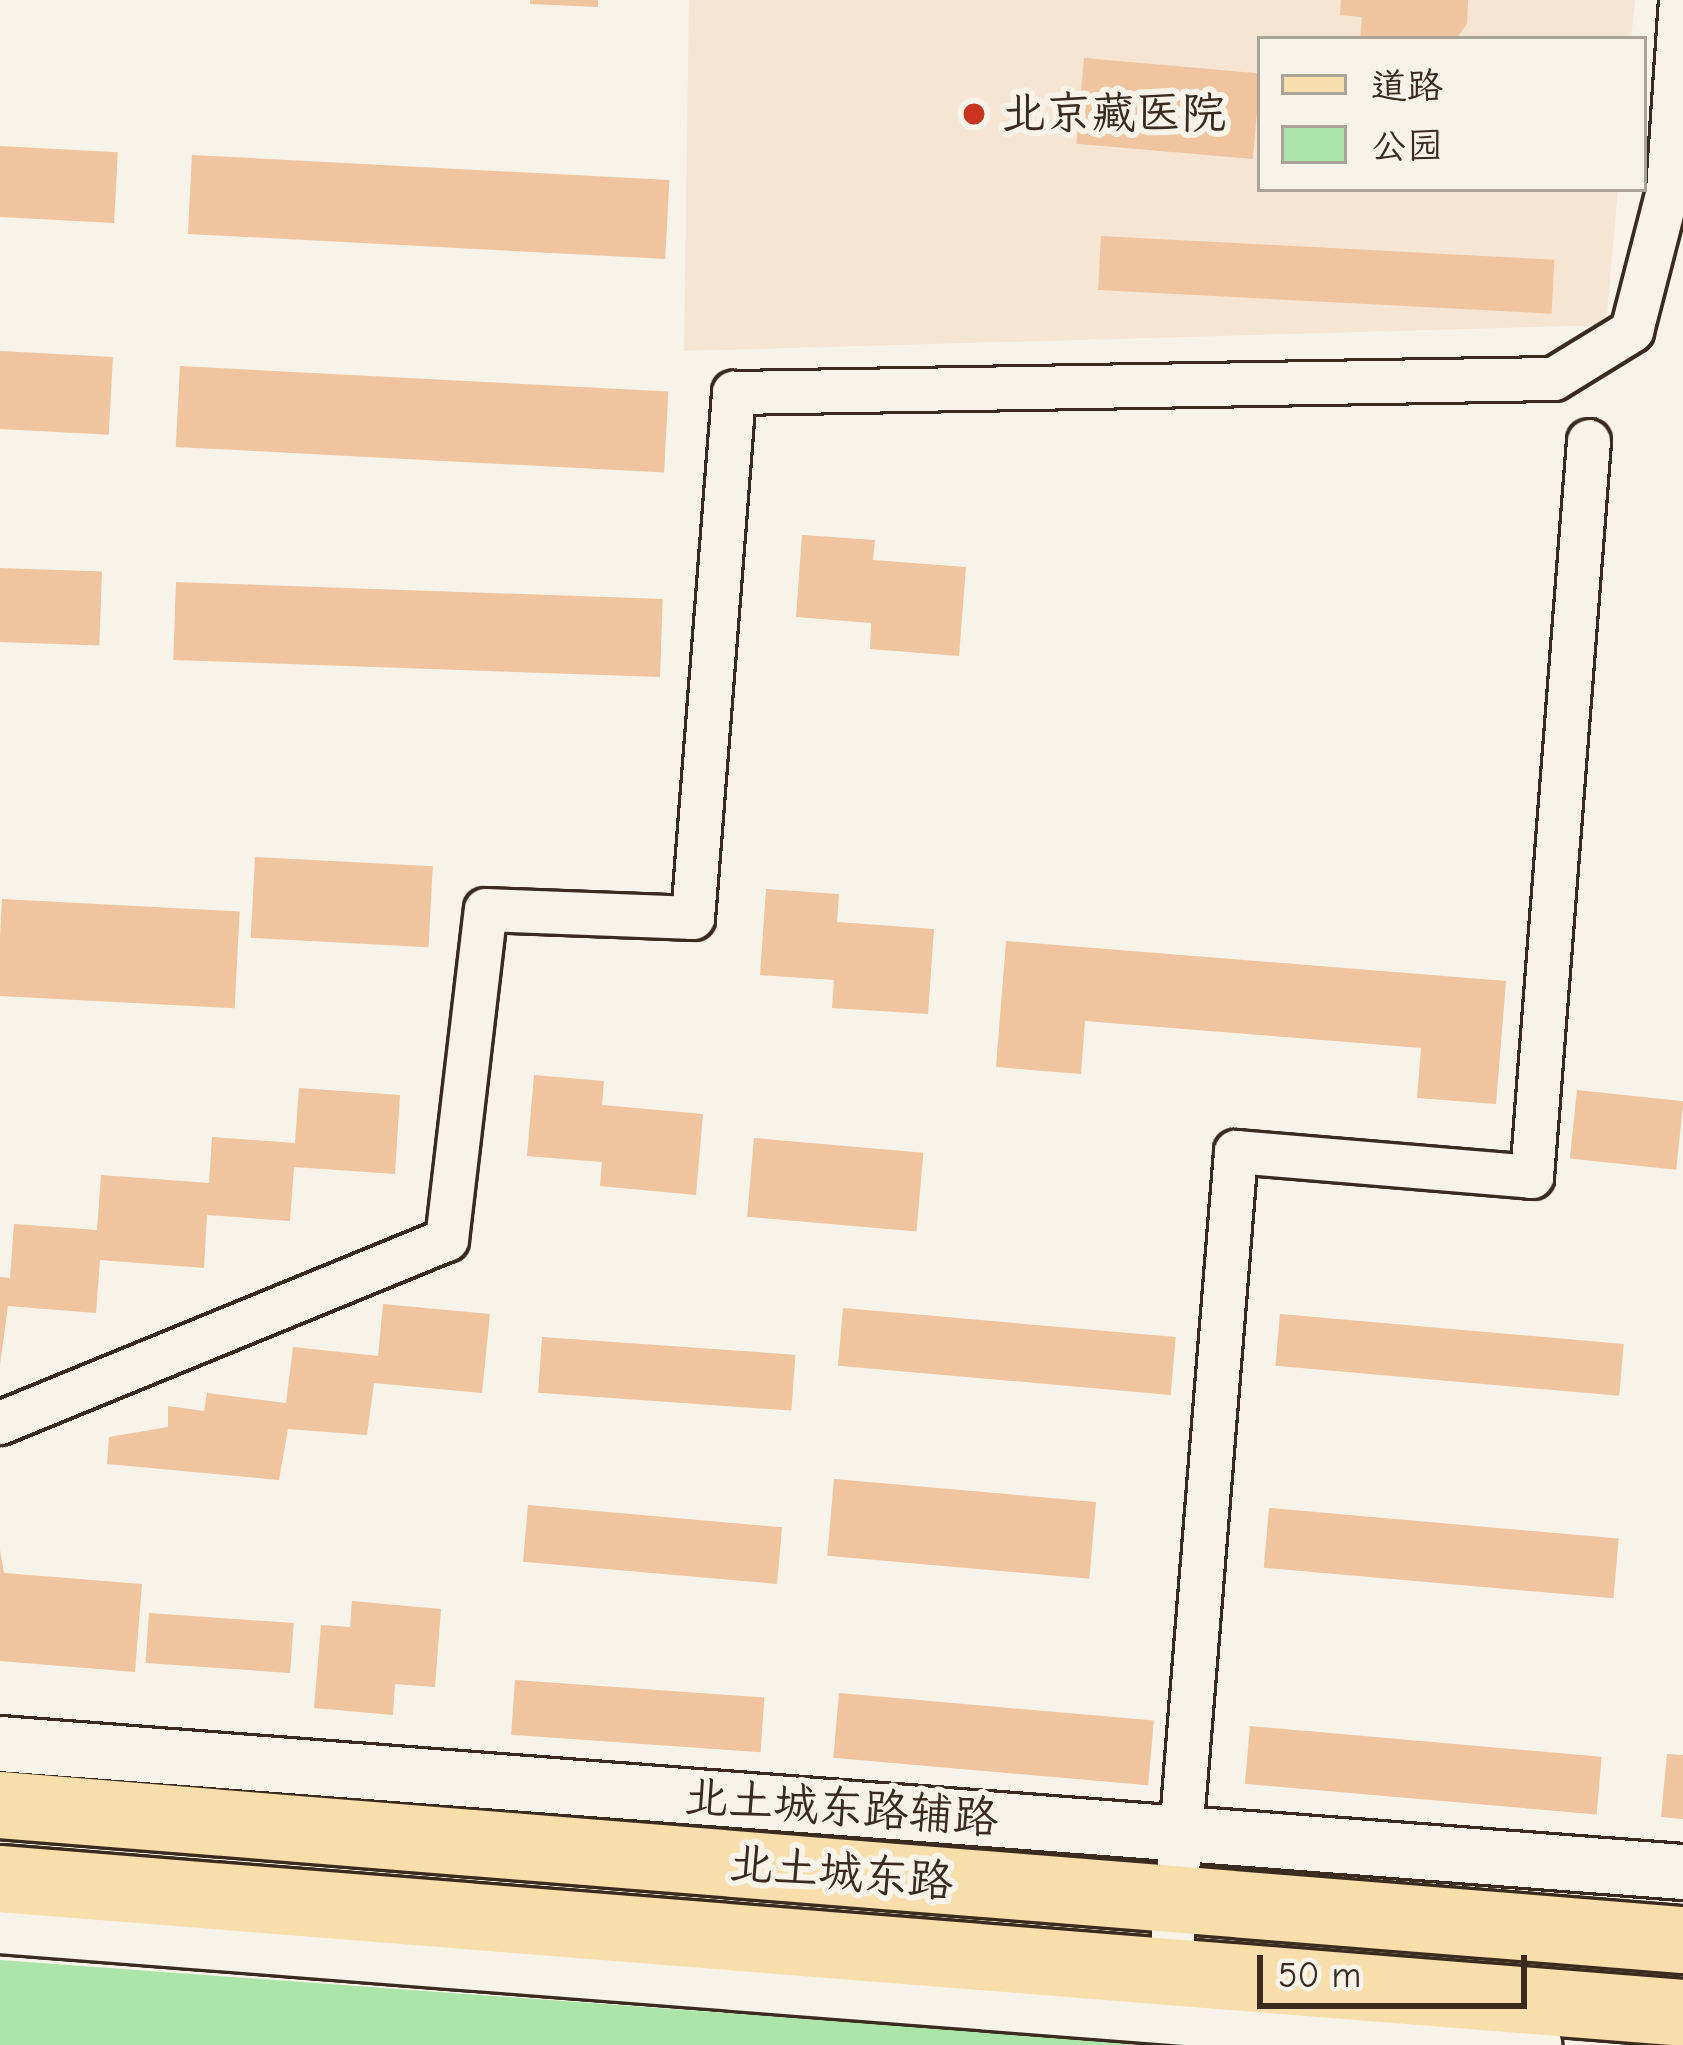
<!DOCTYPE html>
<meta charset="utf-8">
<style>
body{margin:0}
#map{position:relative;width:1683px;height:2045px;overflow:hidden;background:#f7f3e8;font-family:"Comic Neue","LXGW WenKai TC",sans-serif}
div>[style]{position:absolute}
.built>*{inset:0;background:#f5e5d2}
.green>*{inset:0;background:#ace5a9}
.building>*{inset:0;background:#efc49f;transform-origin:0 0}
.roads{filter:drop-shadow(3px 0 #3b2a1e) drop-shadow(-3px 0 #3b2a1e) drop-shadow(0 3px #3b2a1e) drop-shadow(0 -3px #3b2a1e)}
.minor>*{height:42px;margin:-21px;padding:0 21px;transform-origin:21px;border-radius:21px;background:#f7f3e8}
.tertiary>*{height:54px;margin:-27px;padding:0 27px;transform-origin:27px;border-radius:27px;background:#f7f3e8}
.primary>*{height:66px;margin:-33px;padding:0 33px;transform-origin:33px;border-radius:33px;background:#f8deab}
.dots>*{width:33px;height:33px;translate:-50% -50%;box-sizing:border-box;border:6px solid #f7f3e8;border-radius:50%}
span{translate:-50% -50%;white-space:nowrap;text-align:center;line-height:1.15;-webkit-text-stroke:12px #f7f3e8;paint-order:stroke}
.poi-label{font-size:45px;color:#3b2a1e}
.left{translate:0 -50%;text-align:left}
.street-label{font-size:45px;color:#3b2a1e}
.legend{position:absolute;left:1257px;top:36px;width:390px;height:156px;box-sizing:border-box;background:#f7f3e8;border:3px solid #aca397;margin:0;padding:15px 21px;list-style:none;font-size:36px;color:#3b2a1e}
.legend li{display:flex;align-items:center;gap:24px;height:60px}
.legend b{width:60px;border:3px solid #aca397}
.scale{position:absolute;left:1257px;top:1955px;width:270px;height:54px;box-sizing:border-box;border:6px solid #3b2a1e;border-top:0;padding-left:15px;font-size:36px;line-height:42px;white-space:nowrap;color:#3b2a1e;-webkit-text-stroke:9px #f7f3e8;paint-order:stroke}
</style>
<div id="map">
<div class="built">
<i style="clip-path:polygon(689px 0,1635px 0,1631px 39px,1260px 39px,1260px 189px,1618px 189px,1606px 325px,684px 351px)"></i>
</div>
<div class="green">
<i style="clip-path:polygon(0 1960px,1164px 2045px,0 2045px)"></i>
</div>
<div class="building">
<i style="clip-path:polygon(530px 0,598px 0,598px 7px,530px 4px)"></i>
<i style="clip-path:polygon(1341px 0,1468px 0,1467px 24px,1456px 39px,1360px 39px,1362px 17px,1340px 15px)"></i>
<i style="left:1084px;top:58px;width:177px;height:86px;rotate:5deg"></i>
<i style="left:0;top:146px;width:118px;height:71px;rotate:3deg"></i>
<i style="left:192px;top:155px;width:478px;height:79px;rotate:3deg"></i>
<i style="left:1101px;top:236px;width:454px;height:54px;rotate:3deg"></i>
<i style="left:0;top:351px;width:113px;height:78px;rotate:3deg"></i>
<i style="left:180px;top:366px;width:489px;height:81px;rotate:3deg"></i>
<i style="clip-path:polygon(802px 535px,875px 540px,873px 560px,966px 567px,959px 656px,870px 649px,871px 623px,796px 617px)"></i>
<i style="left:0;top:568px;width:102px;height:74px;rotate:2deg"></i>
<i style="left:176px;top:582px;width:487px;height:78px;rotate:2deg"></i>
<i style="left:255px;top:857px;width:178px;height:81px;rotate:3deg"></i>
<i style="clip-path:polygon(766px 889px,839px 894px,837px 922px,934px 929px,928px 1014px,832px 1008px,834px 980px,760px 975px)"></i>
<i style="left:2px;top:899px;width:238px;height:97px;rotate:3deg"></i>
<i style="clip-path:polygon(1006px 941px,1506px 981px,1496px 1104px,1417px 1098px,1421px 1048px,1085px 1021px,1081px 1074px,996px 1067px)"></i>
<i style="clip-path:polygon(534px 1075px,604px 1081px,602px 1105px,703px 1114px,696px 1195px,600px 1186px,602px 1162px,527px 1156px)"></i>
<i style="clip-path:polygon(299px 1088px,400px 1095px,395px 1174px,294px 1167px,290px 1221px,207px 1215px,204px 1268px,100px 1260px,96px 1313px,8px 1306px,0 1365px,0 1277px,10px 1278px,14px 1224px,97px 1230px,101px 1175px,209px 1183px,212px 1137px,295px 1143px)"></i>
<i style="left:1577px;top:1090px;width:107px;height:69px;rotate:6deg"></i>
<i style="left:754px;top:1138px;width:170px;height:79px;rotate:5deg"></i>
<i style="clip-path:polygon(383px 1304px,490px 1314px,482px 1393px,374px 1383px,367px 1435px,288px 1429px,279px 1480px,107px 1464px,109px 1437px,168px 1427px,168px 1406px,204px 1411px,207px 1393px,286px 1403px,293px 1347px,378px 1356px)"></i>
<i style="left:843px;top:1308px;width:334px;height:58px;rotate:5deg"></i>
<i style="left:1280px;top:1314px;width:345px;height:52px;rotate:5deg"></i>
<i style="left:542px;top:1337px;width:254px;height:56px;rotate:4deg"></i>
<i style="left:834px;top:1479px;width:263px;height:77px;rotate:5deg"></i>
<i style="left:528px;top:1505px;width:255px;height:57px;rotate:5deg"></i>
<i style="left:1269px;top:1508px;width:351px;height:60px;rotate:5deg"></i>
<i style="clip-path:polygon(0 1550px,4px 1573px,142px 1584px,135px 1672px,0 1661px)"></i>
<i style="clip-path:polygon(352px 1601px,441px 1609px,435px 1687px,395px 1684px,393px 1715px,314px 1708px,321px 1625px,350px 1627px)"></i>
<i style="left:149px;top:1613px;width:145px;height:50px;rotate:4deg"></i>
<i style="left:515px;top:1680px;width:250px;height:55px;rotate:4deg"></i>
<i style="left:839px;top:1693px;width:316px;height:65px;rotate:5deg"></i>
<i style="left:1250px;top:1726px;width:353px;height:58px;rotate:5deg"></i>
<i style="clip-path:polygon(1667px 1754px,1683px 1755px,1683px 1819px,1661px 1817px)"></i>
</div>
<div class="roads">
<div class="minor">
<i style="left:0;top:1423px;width:483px;rotate:-22.3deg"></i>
<i style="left:447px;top:1240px;width:332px;rotate:-83.3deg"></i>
<i style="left:486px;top:910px;width:207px;rotate:2.2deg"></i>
<i style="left:693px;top:918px;width:527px;rotate:-85.53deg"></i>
<i style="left:734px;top:393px;width:820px;rotate:-0.98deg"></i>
<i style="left:1554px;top:379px;width:92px;rotate:-31.6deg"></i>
<i style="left:1632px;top:331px;width:145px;rotate:-75.6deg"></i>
<i style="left:1668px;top:191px;width:191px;rotate:-86.1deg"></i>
<i style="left:1168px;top:1996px;width:847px;rotate:-85.39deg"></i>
<i style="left:1236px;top:1152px;width:297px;rotate:4.8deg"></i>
<i style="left:1532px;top:1177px;width:738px;rotate:-85.57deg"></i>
</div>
<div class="tertiary">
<i style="left:0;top:1744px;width:1688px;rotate:4.35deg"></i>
<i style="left:0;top:1926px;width:1539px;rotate:4.44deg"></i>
</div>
<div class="primary">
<i style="left:0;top:1805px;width:1688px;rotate:4.59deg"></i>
<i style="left:0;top:1879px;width:1688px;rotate:4.55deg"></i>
</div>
</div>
<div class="dots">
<i style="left:974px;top:114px;background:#c8321e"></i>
</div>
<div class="poi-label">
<span class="left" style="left:1001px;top:114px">北京藏医院</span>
</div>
<div class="street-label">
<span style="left:841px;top:1808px;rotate:4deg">北土城东路辅路</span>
<span style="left:841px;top:1873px;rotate:5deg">北土城东路</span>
</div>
<ul class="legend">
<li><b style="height:15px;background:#f8deab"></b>道路</li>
<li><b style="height:33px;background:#ace5a9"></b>公园</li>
</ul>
<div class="scale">50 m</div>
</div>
